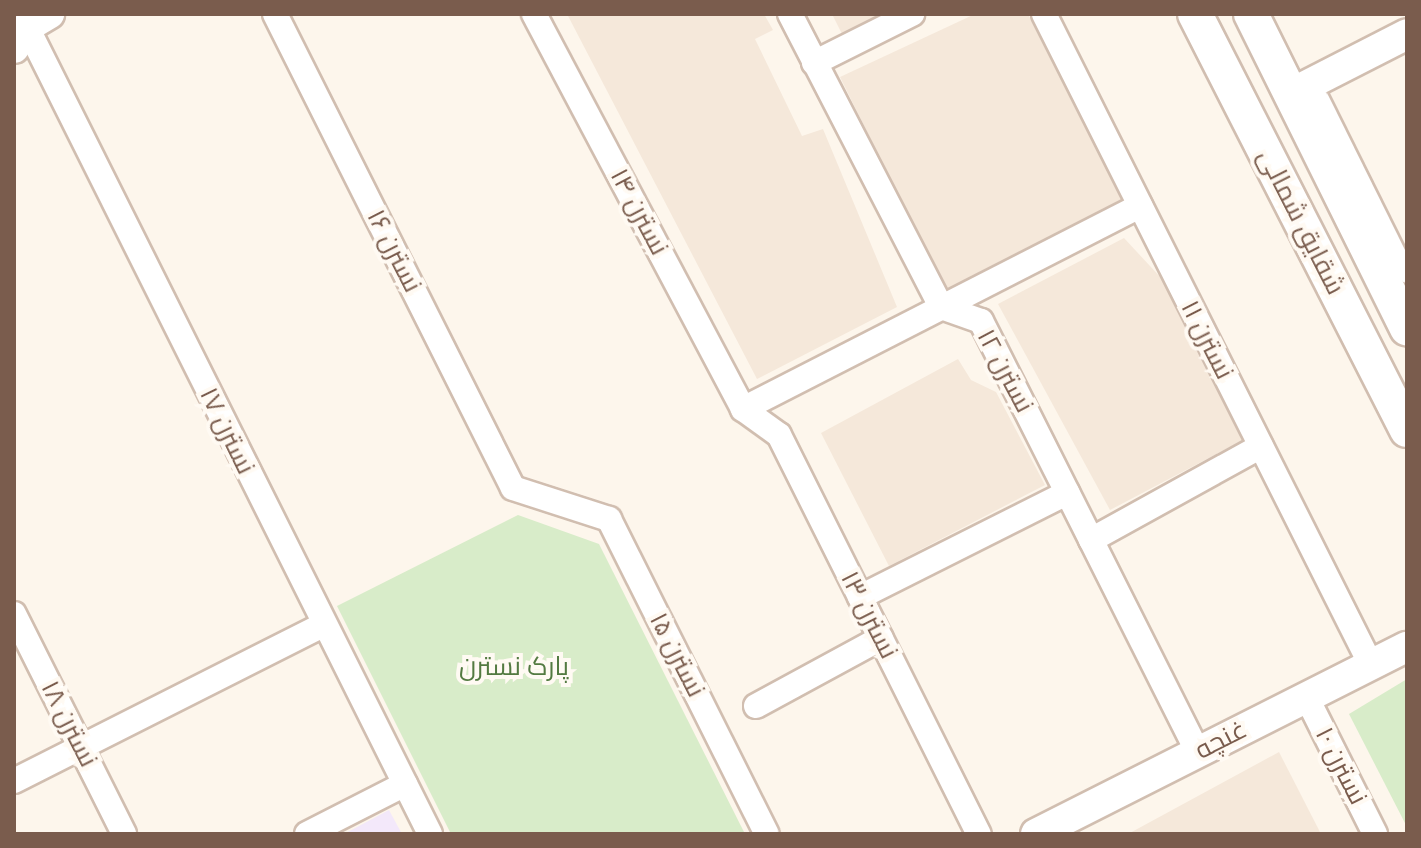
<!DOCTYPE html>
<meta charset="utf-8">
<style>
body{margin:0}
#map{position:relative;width:1421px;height:848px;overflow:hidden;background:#fdf6ec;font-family:Karla,Cairo,sans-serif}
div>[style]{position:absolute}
.residential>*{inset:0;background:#f5e8da}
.education>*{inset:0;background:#f3e8fa}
.green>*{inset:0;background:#d8ecc9}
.roads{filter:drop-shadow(2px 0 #d1beb0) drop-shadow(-2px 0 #d1beb0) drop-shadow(0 2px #d1beb0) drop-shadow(0 -2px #d1beb0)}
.pedestrian>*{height:18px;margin:-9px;padding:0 9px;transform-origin:9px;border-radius:9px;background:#fff}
.minor>*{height:24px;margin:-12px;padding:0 12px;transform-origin:12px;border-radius:12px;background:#fff}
.tertiary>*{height:30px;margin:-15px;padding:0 15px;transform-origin:15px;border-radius:15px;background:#fff}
.secondary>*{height:34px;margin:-17px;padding:0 17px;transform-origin:17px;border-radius:17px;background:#fff}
span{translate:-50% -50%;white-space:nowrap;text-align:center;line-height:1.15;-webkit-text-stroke:8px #fffaf3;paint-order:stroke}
.street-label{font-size:26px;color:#7a5c4d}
.park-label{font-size:26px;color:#537a41}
.frame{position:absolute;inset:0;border:16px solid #7a5c4d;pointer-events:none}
</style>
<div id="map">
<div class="residential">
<i style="clip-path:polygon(567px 14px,764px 14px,773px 30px,755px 39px,802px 136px,823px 129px,897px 307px,757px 379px)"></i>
<i style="clip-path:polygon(832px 14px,885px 14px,843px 36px)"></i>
<i style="clip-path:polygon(975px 14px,1028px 14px,1123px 200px,946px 292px,840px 77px)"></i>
<i style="clip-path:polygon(1124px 238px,1163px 280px,1243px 440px,1110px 510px,998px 304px)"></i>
<i style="clip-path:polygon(958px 359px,971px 380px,996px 392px,1045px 485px,889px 566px,821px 433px)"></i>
<i style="clip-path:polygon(1279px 752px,1321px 834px,1128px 834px)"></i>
</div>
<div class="education">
<i style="clip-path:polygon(389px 810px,402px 834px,344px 834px)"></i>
</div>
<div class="green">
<i style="clip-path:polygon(518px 515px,599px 544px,745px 834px,451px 834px,337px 606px)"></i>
<i style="clip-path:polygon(1407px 679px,1407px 827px,1349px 714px)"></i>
</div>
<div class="roads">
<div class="pedestrian">
<i style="left:1320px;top:99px;width:195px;rotate:63.6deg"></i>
</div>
<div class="minor">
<i style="left:275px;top:14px;width:530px;rotate:63.34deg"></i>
<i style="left:513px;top:488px;width:101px;rotate:17.9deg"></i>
<i style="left:609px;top:519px;width:352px;rotate:63.4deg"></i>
<i style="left:534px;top:14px;width:447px;rotate:62.1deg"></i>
<i style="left:743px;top:409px;width:44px;rotate:35.8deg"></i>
<i style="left:779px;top:435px;width:446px;rotate:63.4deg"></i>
<i style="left:790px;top:14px;width:330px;rotate:62.7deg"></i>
<i style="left:941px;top:307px;width:42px;rotate:19.3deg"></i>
<i style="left:981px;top:321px;width:483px;rotate:63.3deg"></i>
<i style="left:1044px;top:14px;width:729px;rotate:63.33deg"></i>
<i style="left:27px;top:27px;width:902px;rotate:63.46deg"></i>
<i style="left:814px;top:63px;width:110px;rotate:-26.6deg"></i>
<i style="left:743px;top:409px;width:446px;rotate:-27.1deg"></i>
<i style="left:1091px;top:540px;width:194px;rotate:-28.9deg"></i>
<i style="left:860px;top:597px;width:232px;rotate:-26.7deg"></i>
<i style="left:14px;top:614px;width:246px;rotate:63.4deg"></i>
<i style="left:1307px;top:698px;width:152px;rotate:63.4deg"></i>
<i style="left:756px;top:706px;width:142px;rotate:-28.5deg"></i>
<i style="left:14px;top:781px;width:346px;rotate:-26.8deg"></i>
<i style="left:307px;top:834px;width:110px;rotate:-27deg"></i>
</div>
<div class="tertiary">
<i style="left:14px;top:48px;width:25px;rotate:-58deg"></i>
<i style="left:27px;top:27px;width:26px;rotate:-31deg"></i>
<i style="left:1290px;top:94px;width:131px;rotate:-27.1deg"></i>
<i style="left:1036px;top:834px;width:415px;rotate:-26.8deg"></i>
</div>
<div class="secondary">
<i style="left:1195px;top:14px;width:467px;rotate:63deg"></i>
<i style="left:1251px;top:14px;width:351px;rotate:63.6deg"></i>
</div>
</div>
<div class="street-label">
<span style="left:639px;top:212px;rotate:62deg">نسترن ۱۴</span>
<span style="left:1301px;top:222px;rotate:63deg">شقایق شمالی</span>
<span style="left:394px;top:251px;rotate:63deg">نسترن ۱۶</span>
<span style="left:1207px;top:340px;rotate:63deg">نسترن ۱۱</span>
<span style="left:1005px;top:371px;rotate:62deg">نسترن ۱۲</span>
<span style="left:227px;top:431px;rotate:64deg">نسترن ۱۷</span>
<span style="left:869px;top:615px;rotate:63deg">نسترن ۱۳</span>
<span style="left:677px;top:655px;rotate:63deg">نسترن ۱۵</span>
<span style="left:69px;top:724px;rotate:63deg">نسترن ۱۸</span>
<span style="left:1221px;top:740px;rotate:-27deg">غنچه</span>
<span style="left:1341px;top:766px;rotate:63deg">نسترن ۱۰</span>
</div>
<div class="park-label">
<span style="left:514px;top:667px">پارک نسترن</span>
</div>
<div class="frame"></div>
</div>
